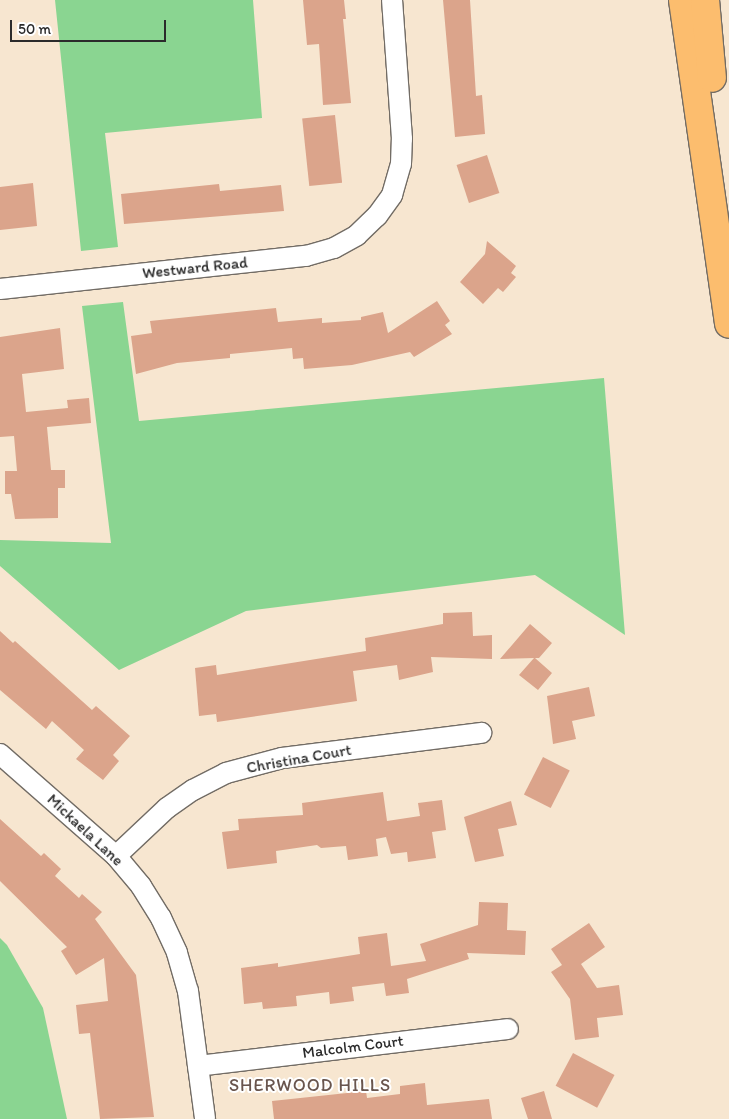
<!DOCTYPE html>
<style>
body{margin:0}
#map{position:relative;width:729px;height:1119px;overflow:hidden;background:#f7e6d0;font-family:Itim,sans-serif}
div>[style]{position:absolute}
.green>*{inset:0;background:#8ad591}
.building>*{inset:0;background:#dba48b;transform-origin:0 0}
.roads{filter:drop-shadow(1px 0 #726c65) drop-shadow(-1px 0 #726c65) drop-shadow(0 1px #726c65) drop-shadow(0 -1px #726c65)}
.minor>*{height:20px;margin:-10px;padding:0 10px;transform-origin:10px;border-radius:10px;background:#fff}
.highway>*{height:28px;margin:-14px;padding:0 14px;transform-origin:14px;border-radius:14px;background:#fcbd6e}
span{translate:-50% -50%;white-space:nowrap;text-align:center;line-height:1.15;-webkit-text-stroke:4px #fff;paint-order:stroke}
.street-label{font-size:16px;color:#2b2b2b}
.neighbourhood-label{font-size:18px;color:#69554d;letter-spacing:1px}
.scale{position:absolute;left:10px;top:20px;width:156px;height:22px;box-sizing:border-box;border:2px solid #2b2b2b;border-top:0;padding-left:6px;font-size:15px;line-height:18px;white-space:nowrap;color:#2b2b2b;-webkit-text-stroke:4px #fff;paint-order:stroke}
</style>
<div id="map">
<div class="green">
<i style="clip-path:polygon(55px 0,253px 0,262px 118px,105px 133px,118px 247px,81px 251px)"></i>
<i style="clip-path:polygon(123px 302px,139px 421px,604px 378px,625px 635px,535px 575px,246px 611px,119px 670px,0 566px,0 540px,111px 543px,82px 306px)"></i>
<i style="clip-path:polygon(0 938px,7px 945px,43px 1008px,67px 1119px,0 1119px)"></i>
</div>
<div class="building">
<i style="clip-path:polygon(303px 0,344px 0,346px 19px,343px 19px,351px 103px,323px 105px,319px 44px,307px 45px)"></i>
<i style="clip-path:polygon(443px 0,470px 0,476px 96px,482px 95px,485px 134px,455px 137px)"></i>
<i style="left:335px;top:115px;width:68px;height:33px;rotate:84deg"></i>
<i style="left:487px;top:155px;width:40px;height:32px;rotate:72deg"></i>
<i style="clip-path:polygon(33px 183px,37px 226px,0 230px,0 187px)"></i>
<i style="clip-path:polygon(219px 184px,220px 191px,281px 185px,284px 211px,124px 224px,121px 194px)"></i>
<i style="clip-path:polygon(487px 241px,516px 266px,511px 273px,516px 277px,503px 292px,498px 288px,483px 304px,460px 282px,485px 254px)"></i>
<i style="clip-path:polygon(437px 301px,450px 321px,445px 325px,452px 334px,414px 357px,410px 352px,352px 365px,304px 369px,303px 358px,293px 359px,292px 348px,230px 354px,230px 358px,177px 363px,136px 374px,131px 336px,152px 333px,150px 321px,276px 308px,278px 322px,322px 318px,322px 323px,361px 320px,361px 317px,383px 312px,388px 333px)"></i>
<i style="clip-path:polygon(60px 328px,64px 369px,22px 374px,26px 412px,68px 408px,67px 400px,89px 398px,91px 423px,47px 427px,51px 470px,65px 470px,65px 488px,58px 488px,58px 518px,15px 519px,11px 494px,5px 494px,5px 471px,17px 471px,14px 436px,0 437px,0 337px)"></i>
<i style="clip-path:polygon(472px 612px,473px 636px,492px 635px,492px 659px,431px 657px,433px 672px,399px 680px,397px 665px,353px 671px,357px 701px,217px 722px,216px 714px,199px 716px,195px 668px,216px 665px,217px 675px,366px 651px,365px 638px,443px 624px,443px 613px)"></i>
<i style="clip-path:polygon(530px 624px,552px 643px,539px 658px,535px 658px,552px 673px,538px 690px,519px 675px,534px 658px,500px 659px)"></i>
<i style="clip-path:polygon(0 631px,13px 643px,15px 641px,92px 710px,96px 706px,130px 736px,113px 755px,119px 761px,103px 780px,76px 759px,84px 750px,52px 721px,46px 729px,0 690px)"></i>
<i style="clip-path:polygon(589px 687px,595px 716px,572px 721px,576px 739px,553px 744px,547px 696px)"></i>
<i style="left:543px;top:757px;width:30px;height:42px;rotate:27deg"></i>
<i style="clip-path:polygon(383px 792px,387px 821px,420px 816px,418px 803px,442px 800px,446px 830px,432px 832px,436px 858px,408px 862px,407px 852px,391px 854px,386px 837px,376px 839px,378px 856px,348px 860px,346px 846px,321px 848px,317px 845px,276px 851px,277px 863px,227px 869px,222px 832px,239px 830px,238px 819px,303px 815px,302px 803px)"></i>
<i style="clip-path:polygon(511px 801px,517px 825px,498px 829px,504px 856px,475px 862px,464px 817px)"></i>
<i style="clip-path:polygon(0 819px,41px 856px,44px 853px,61px 869px,55px 876px,79px 898px,82px 894px,102px 912px,95px 919px,136px 975px,154px 1117px,100px 1119px,90px 1033px,79px 1034px,76px 1005px,108px 1001px,104px 958px,76px 975px,61px 951px,67px 947px,0 881px)"></i>
<i style="clip-path:polygon(479px 902px,508px 903px,507px 930px,526px 931px,525px 955px,467px 953px,469px 959px,407px 979px,409px 993px,386px 996px,384px 983px,352px 987px,354px 1001px,330px 1004px,329px 992px,296px 996px,297px 1006px,263px 1009px,262px 1002px,244px 1004px,241px 968px,278px 963px,278px 967px,360px 954px,358px 937px,387px 933px,391px 966px,426px 961px,420px 944px,478px 925px)"></i>
<i style="clip-path:polygon(589px 923px,605px 947px,581px 964px,597px 988px,619px 985px,623px 1015px,597px 1018px,599px 1037px,575px 1040px,570px 999px,551px 972px,562px 965px,551px 949px)"></i>
<i style="left:573px;top:1053px;width:47px;height:37px;rotate:28deg"></i>
<i style="clip-path:polygon(425px 1083px,427px 1105px,489px 1099px,492px 1119px,274px 1119px,272px 1101px,366px 1091px,367px 1098px,400px 1094px,400px 1086px)"></i>
<i style="clip-path:polygon(544px 1091px,552px 1119px,528px 1119px,521px 1098px)"></i>
</div>
<div class="roads">
<div class="minor">
<i style="left:0;top:289px;width:308px;rotate:-6.2deg"></i>
<i style="left:306px;top:256px;width:29px;rotate:-16deg"></i>
<i style="left:334px;top:248px;width:26px;rotate:-29deg"></i>
<i style="left:357px;top:235px;width:28px;rotate:-44deg"></i>
<i style="left:377px;top:216px;width:26px;rotate:-54deg"></i>
<i style="left:392px;top:195px;width:32px;rotate:-74deg"></i>
<i style="left:401px;top:164px;width:25px;rotate:-88deg"></i>
<i style="left:402px;top:139px;width:139px;rotate:-94.1deg"></i>
<i style="left:0;top:754px;width:154px;rotate:41.3deg"></i>
<i style="left:116px;top:856px;width:39px;rotate:50deg"></i>
<i style="left:141px;top:886px;width:38px;rotate:58deg"></i>
<i style="left:161px;top:918px;width:38px;rotate:65deg"></i>
<i style="left:177px;top:953px;width:40px;rotate:74deg"></i>
<i style="left:188px;top:991px;width:129px;rotate:82.4deg"></i>
<i style="left:116px;top:856px;width:70px;rotate:-43.3deg"></i>
<i style="left:167px;top:808px;width:32px;rotate:-35deg"></i>
<i style="left:193px;top:790px;width:37px;rotate:-27deg"></i>
<i style="left:226px;top:773px;width:58px;rotate:-15deg"></i>
<i style="left:282px;top:758px;width:201px;rotate:-7.2deg"></i>
<i style="left:198px;top:1066px;width:312px;rotate:-6.8deg"></i>
</div>
<div class="highway">
<i style="left:683px;top:0;width:327px;rotate:81.9deg"></i>
<i style="left:705px;top:0;width:78px;rotate:84.9deg"></i>
</div>
</div>
<div class="street-label">
<span style="left:195px;top:268px;rotate:-6deg">Westward Road</span>
<span style="left:299px;top:759px;rotate:-10deg">Christina Court</span>
<span style="left:85px;top:830px;rotate:43deg">Mickaela Lane</span>
<span style="left:353px;top:1047px;rotate:-7deg">Malcolm Court</span>
</div>
<div class="neighbourhood-label">
<span style="left:310px;top:1085px">SHERWOOD HILLS</span>
</div>
<div class="scale">50 m</div>
</div>
